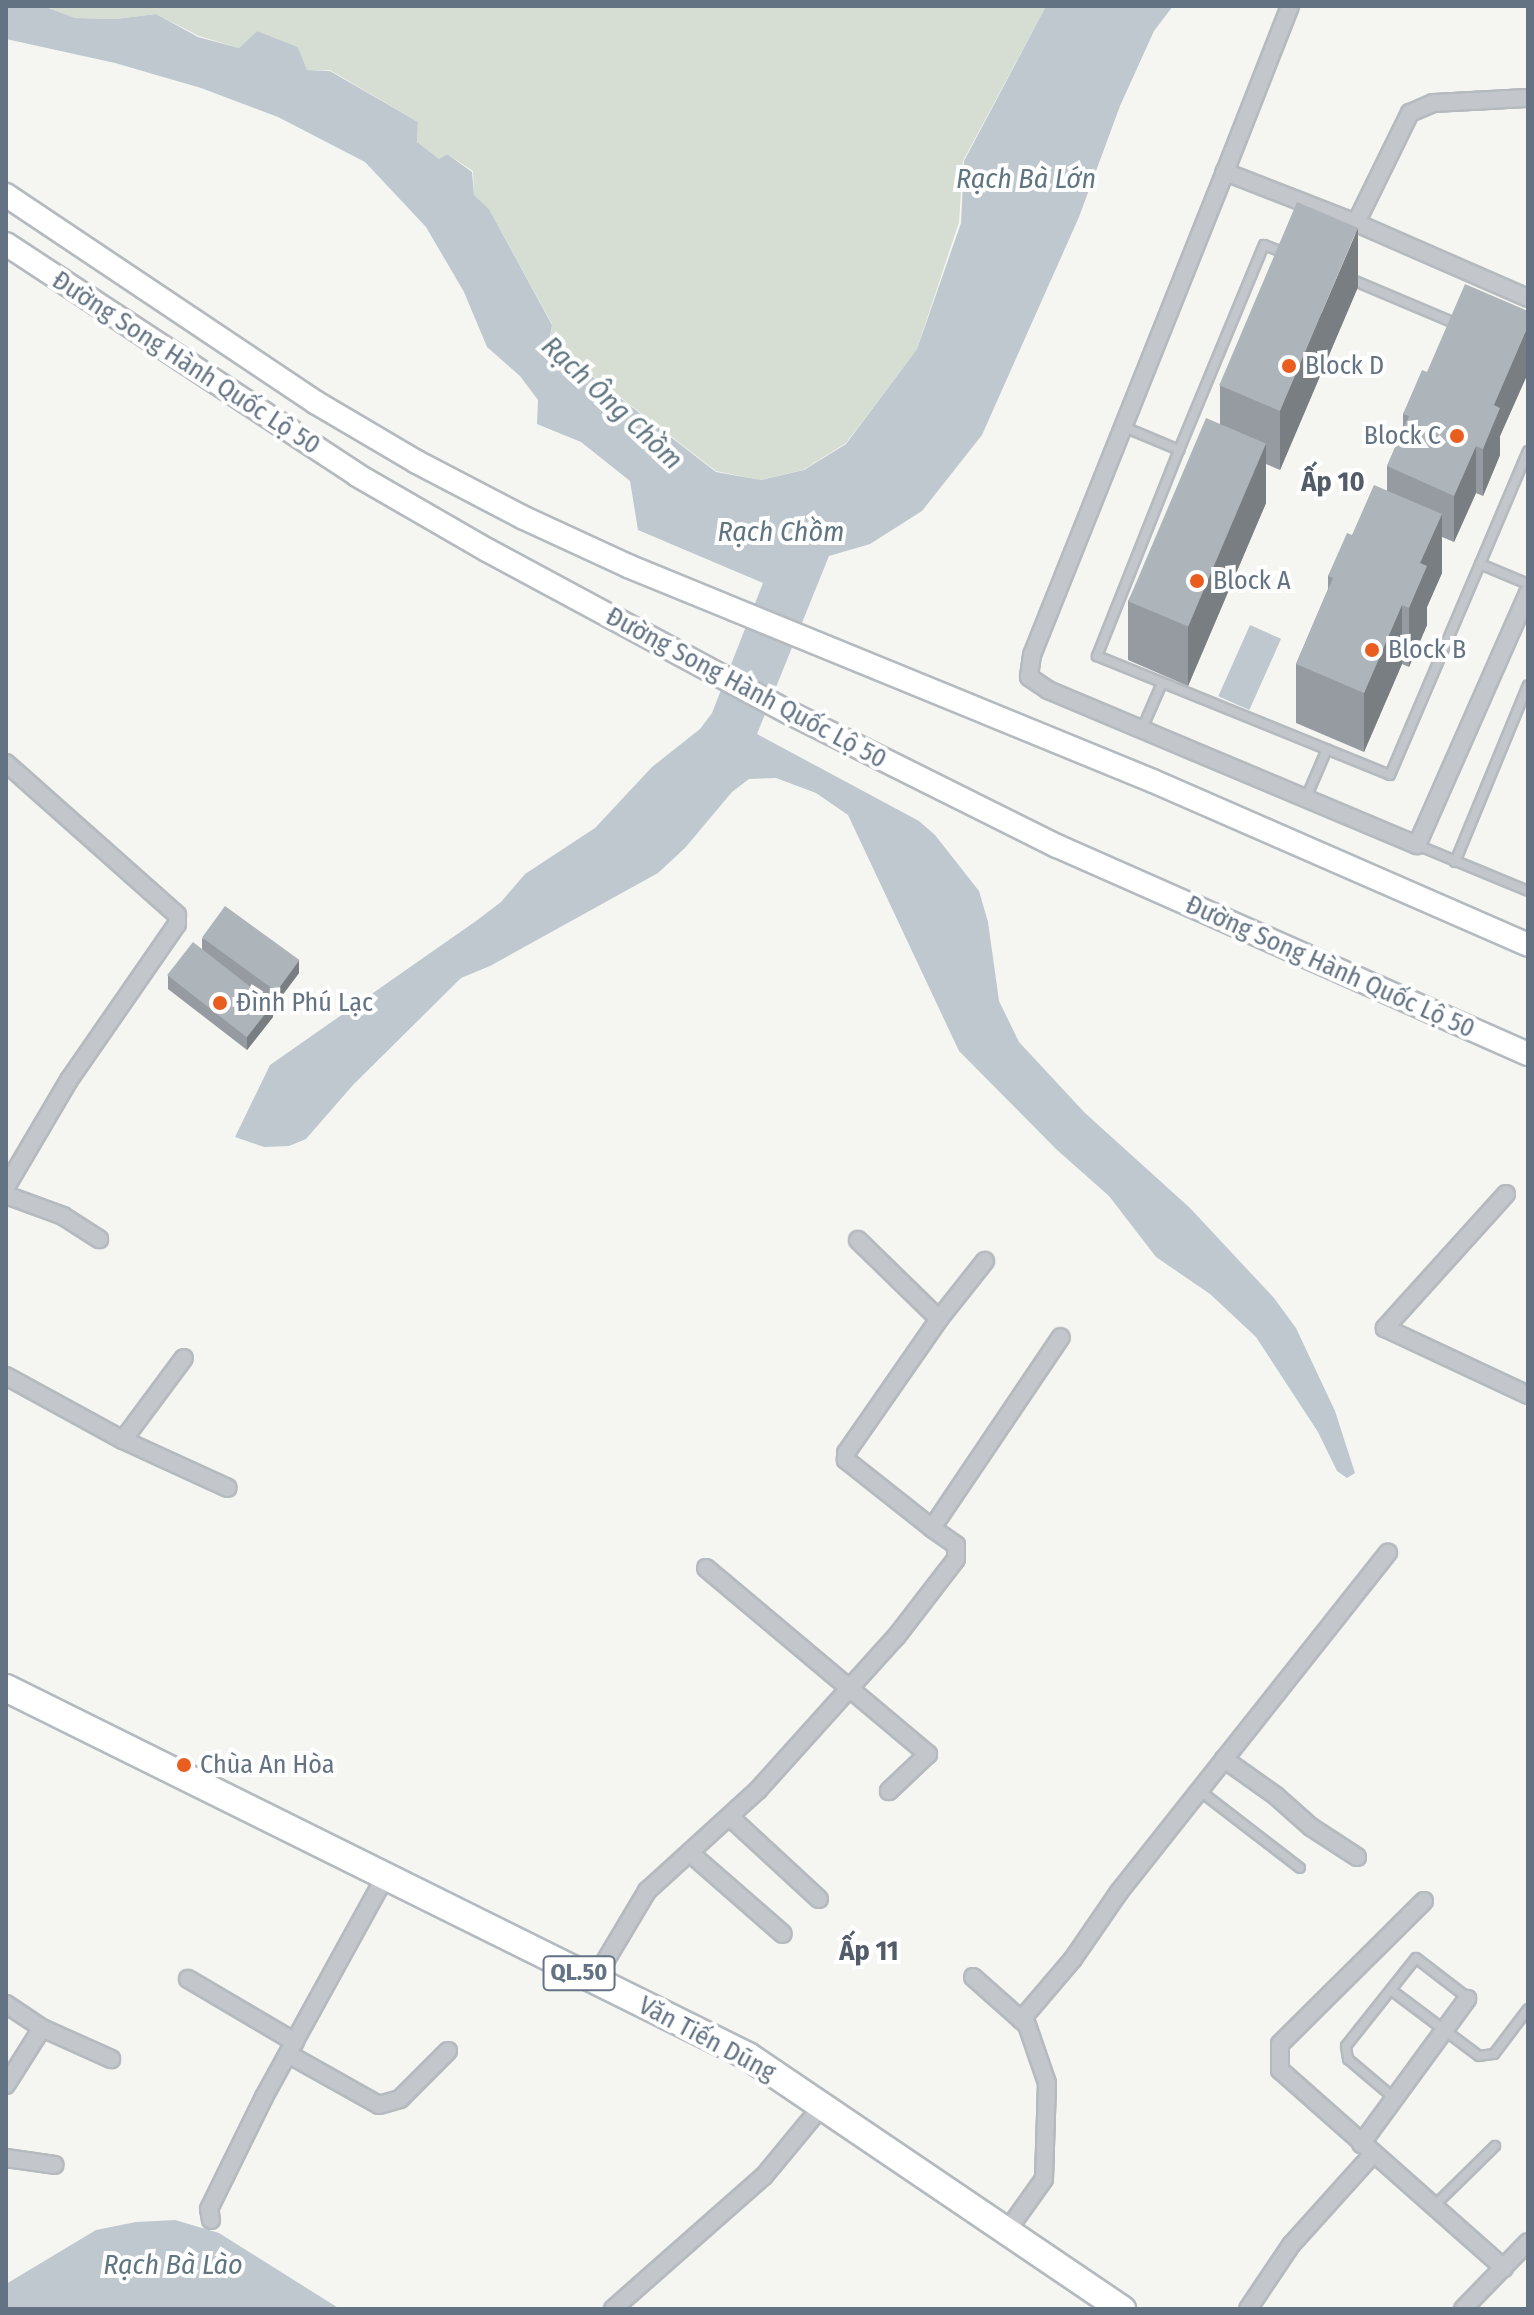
<!DOCTYPE html>
<meta charset="utf-8">
<style>
body{margin:0}
#map{position:relative;width:1534px;height:2315px;overflow:hidden;background:#f5f6f2;font-family:"Fira Sans Condensed",sans-serif}
div>[style]{position:absolute}
.green>*{inset:0;background:#d6ddd3}
.water>*{inset:0;background:#bec8ce;transform-origin:0 0}
.roads{filter:drop-shadow(2px 0 #b5babf) drop-shadow(-2px 0 #b5babf) drop-shadow(0 2px #b5babf) drop-shadow(0 -2px #b5babf)}
.service>*{height:8px;margin:-4px;padding:0 4px;transform-origin:4px;border-radius:4px;background:#c3c6ca}
.minor>*{height:16px;margin:-8px;padding:0 8px;transform-origin:8px;border-radius:8px;background:#c3c6ca}
.secondary>*{height:22px;margin:-11px;padding:0 11px;transform-origin:11px;border-radius:11px;background:#fff}
.trunk>*{height:26px;margin:-13px;padding:0 13px;transform-origin:13px;border-radius:13px;background:#fff}
.wall>*{inset:0;background:#959ba0}
.shaded-wall>*{inset:0;background:#797e82}
.building>*{inset:0;background:#adb4ba;transform-origin:0 0}
.dots>*{width:22px;height:22px;translate:-50% -50%;box-sizing:border-box;border:4px solid #fff;border-radius:50%}
span{translate:-50% -50%;white-space:nowrap;text-align:center;line-height:1.15;-webkit-text-stroke:8px #fff;paint-order:stroke}
.shield-label span{padding:2px 6px;background:#fff;border:2px solid;border-radius:6px;-webkit-text-stroke-width:0}
.shield-label{font-size:24px;color:#637384;font-weight:700}
.street-label{font-size:26px;color:#637384}
.poi-label{font-size:26px;color:#637384}
.left{translate:0 -50%;text-align:left}
.right{translate:-100% -50%;text-align:right}
.water-label{font-size:28px;color:#5f7581;font-style:italic}
.neighbourhood-label{font-size:28px;color:#525d69;font-weight:700}
.frame{position:absolute;inset:0;border:8px solid #637384;pointer-events:none}
</style>
<div id="map">
<div class="green">
<i style="clip-path:polygon(44px 6px,1046px 6px,963px 161px,959px 222px,917px 349px,846px 443px,803px 470px,760px 480px,716px 471px,550px 343px,552px 324px,489px 209px,474px 195px,473px 171px,447px 154px,439px 159px,417px 142px,418px 122px,330px 70px,307px 70px,298px 47px,257px 31px,239px 48px,199px 36px,156px 14px,116px 19px,74px 18px)"></i>
</div>
<div class="water">
<i style="clip-path:polygon(6px 6px,43px 6px,75px 18px,116px 19px,156px 14px,198px 37px,239px 48px,257px 31px,298px 47px,307px 70px,330px 71px,418px 122px,417px 142px,439px 159px,447px 154px,472px 172px,474px 195px,489px 209px,552px 325px,549px 343px,716px 472px,761px 480px,804px 470px,846px 444px,917px 349px,961px 223px,964px 161px,1046px 6px,1173px 6px,1154px 31px,1120px 106px,1079px 217px,982px 435px,922px 511px,870px 544px,829px 556px,757px 734px,919px 821px,935px 835px,979px 891px,988px 922px,999px 1001px,1019px 1042px,1085px 1113px,1190px 1208px,1274px 1298px,1296px 1328px,1335px 1411px,1355px 1473px,1347px 1478px,1337px 1471px,1318px 1432px,1256px 1337px,1210px 1294px,1156px 1257px,1109px 1196px,1056px 1149px,959px 1051px,848px 815px,816px 793px,776px 778px,749px 779px,732px 792px,685px 848px,658px 873px,490px 966px,461px 978px,353px 1085px,306px 1139px,289px 1146px,264px 1147px,235px 1137px,270px 1065px,476px 921px,501px 902px,525px 874px,595px 828px,652px 767px,700px 729px,712px 713px,763px 583px,638px 530px,630px 481px,581px 442px,537px 424px,538px 400px,520px 376px,487px 347px,464px 292px,426px 227px,365px 162px,278px 117px,201px 88px,115px 63px,6px 39px)"></i>
<i style="left:1250px;top:625px;width:34px;height:78px;rotate:24deg"></i>
<i style="clip-path:polygon(175px 2220px,219px 2233px,340px 2309px,6px 2309px,6px 2284px,96px 2230px,136px 2222px)"></i>
</div>
<div class="roads">
<div class="service">
<i style="left:1348px;top:278px;width:118px;rotate:22.9deg"></i>
<i style="left:1124px;top:427px;width:60px;rotate:22.7deg"></i>
<i style="left:1179px;top:450px;width:222px;rotate:-67.5deg"></i>
<i style="left:1264px;top:245px;width:25px;rotate:21deg"></i>
<i style="left:1179px;top:450px;width:222px;rotate:111.7deg"></i>
<i style="left:1097px;top:656px;width:316px;rotate:22.1deg"></i>
<i style="left:1390px;top:775px;width:229px;rotate:-66.9deg"></i>
<i style="left:1480px;top:564px;width:52px;rotate:22.6deg"></i>
<i style="left:1480px;top:564px;width:123px;rotate:-67deg"></i>
<i style="left:1142px;top:729px;width:50px;rotate:-66.5deg"></i>
<i style="left:1306px;top:798px;width:53px;rotate:-66.8deg"></i>
<i style="left:1417px;top:845px;width:120px;rotate:22.5deg"></i>
<i style="left:1455px;top:862px;width:191px;rotate:-67.6deg"></i>
<i style="left:1200px;top:1791px;width:126px;rotate:37.6deg"></i>
<i style="left:1391px;top:1990px;width:110px;rotate:36.9deg"></i>
<i style="left:1479px;top:2056px;width:15px;rotate:-8deg"></i>
<i style="left:1494px;top:2054px;width:56px;rotate:-52.9deg"></i>
<i style="left:1394px;top:2098px;width:60px;rotate:-139.7deg"></i>
<i style="left:1348px;top:2059px;width:13px;rotate:-99deg"></i>
<i style="left:1346px;top:2046px;width:112px;rotate:-51.5deg"></i>
<i style="left:1416px;top:1958px;width:66px;rotate:37.6deg"></i>
<i style="left:1433px;top:2207px;width:87px;rotate:-44.5deg"></i>
</div>
<div class="minor">
<i style="left:1225px;top:172px;width:178px;rotate:-68.6deg"></i>
<i style="left:1356px;top:223px;width:123px;rotate:-63.9deg"></i>
<i style="left:1410px;top:113px;width:25px;rotate:-23deg"></i>
<i style="left:1433px;top:103px;width:95px;rotate:-3deg"></i>
<i style="left:1528px;top:298px;width:188px;rotate:-156.4deg"></i>
<i style="left:1356px;top:223px;width:141px;rotate:-158.7deg"></i>
<i style="left:1225px;top:172px;width:520px;rotate:111.78deg"></i>
<i style="left:1032px;top:655px;width:22px;rotate:98deg"></i>
<i style="left:1029px;top:677px;width:23px;rotate:34deg"></i>
<i style="left:1048px;top:690px;width:400px;rotate:22.8deg"></i>
<i style="left:1417px;top:845px;width:275px;rotate:-66.2deg"></i>
<i style="left:6px;top:763px;width:229px;rotate:41.6deg"></i>
<i style="left:177px;top:915px;width:9px;rotate:90deg"></i>
<i style="left:177px;top:924px;width:190px;rotate:124.7deg"></i>
<i style="left:69px;top:1080px;width:124px;rotate:120.5deg"></i>
<i style="left:1506px;top:1194px;width:181px;rotate:132.1deg"></i>
<i style="left:1385px;top:1328px;width:158px;rotate:25.1deg"></i>
<i style="left:6px;top:1195px;width:61px;rotate:20.2deg"></i>
<i style="left:63px;top:1216px;width:43px;rotate:32.6deg"></i>
<i style="left:858px;top:1240px;width:113px;rotate:44.3deg"></i>
<i style="left:6px;top:1376px;width:133px;rotate:28.7deg"></i>
<i style="left:123px;top:1440px;width:102px;rotate:-53.4deg"></i>
<i style="left:123px;top:1440px;width:115px;rotate:24.6deg"></i>
<i style="left:932px;top:1528px;width:110px;rotate:-141.7deg"></i>
<i style="left:846px;top:1460px;width:7px;rotate:-90deg"></i>
<i style="left:846px;top:1453px;width:163px;rotate:-55.2deg"></i>
<i style="left:939px;top:1319px;width:74px;rotate:-51.6deg"></i>
<i style="left:706px;top:1568px;width:290px;rotate:40deg"></i>
<i style="left:928px;top:1754px;width:54px;rotate:136.5deg"></i>
<i style="left:1224px;top:1759px;width:64px;rotate:35.4deg"></i>
<i style="left:1276px;top:1796px;width:47px;rotate:41.5deg"></i>
<i style="left:1311px;top:1827px;width:55px;rotate:33.1deg"></i>
<i style="left:730px;top:1817px;width:121px;rotate:42.7deg"></i>
<i style="left:690px;top:1853px;width:123px;rotate:41.1deg"></i>
<i style="left:1424px;top:1901px;width:203px;rotate:135.2deg"></i>
<i style="left:1280px;top:2044px;width:26px;rotate:90deg"></i>
<i style="left:1280px;top:2070px;width:299px;rotate:41.5deg"></i>
<i style="left:973px;top:1977px;width:72px;rotate:41.6deg"></i>
<i style="left:1027px;top:2025px;width:61px;rotate:71deg"></i>
<i style="left:1047px;top:2083px;width:96px;rotate:91.8deg"></i>
<i style="left:1044px;top:2179px;width:64px;rotate:125.4deg"></i>
<i style="left:188px;top:1979px;width:124px;rotate:30.5deg"></i>
<i style="left:594px;top:1980px;width:104px;rotate:-59.2deg"></i>
<i style="left:647px;top:1891px;width:150px;rotate:-42.3deg"></i>
<i style="left:758px;top:1790px;width:206px;rotate:-48deg"></i>
<i style="left:896px;top:1637px;width:98px;rotate:-52.4deg"></i>
<i style="left:956px;top:1559px;width:14px;rotate:-90deg"></i>
<i style="left:956px;top:1545px;width:29px;rotate:-145deg"></i>
<i style="left:932px;top:1528px;width:230px;rotate:-56deg"></i>
<i style="left:6px;top:2004px;width:43px;rotate:33.7deg"></i>
<i style="left:1021px;top:2020px;width:80px;rotate:-49.6deg"></i>
<i style="left:1073px;top:1959px;width:81px;rotate:-55.5deg"></i>
<i style="left:1119px;top:1892px;width:433px;rotate:-51.6deg"></i>
<i style="left:288px;top:2054px;width:104px;rotate:29.3deg"></i>
<i style="left:379px;top:2105px;width:22px;rotate:-16deg"></i>
<i style="left:400px;top:2099px;width:68px;rotate:-45deg"></i>
<i style="left:6px;top:2085px;width:67px;rotate:-57.7deg"></i>
<i style="left:42px;top:2028px;width:76px;rotate:24.2deg"></i>
<i style="left:1361px;top:2144px;width:180px;rotate:-53.8deg"></i>
<i style="left:6px;top:2158px;width:49px;rotate:8.1deg"></i>
<i style="left:211px;top:2220px;width:11px;rotate:-100deg"></i>
<i style="left:209px;top:2209px;width:125px;rotate:-63.8deg"></i>
<i style="left:264px;top:2097px;width:251px;rotate:-61.2deg"></i>
<i style="left:613px;top:2309px;width:201px;rotate:-41.4deg"></i>
<i style="left:764px;top:2176px;width:91px;rotate:-50.4deg"></i>
<i style="left:1248px;top:2309px;width:77px;rotate:-56.1deg"></i>
<i style="left:1291px;top:2245px;width:121px;rotate:-48deg"></i>
<i style="left:1463px;top:2309px;width:93px;rotate:-45.9deg"></i>
</div>
<div class="secondary">
<i style="left:6px;top:195px;width:372px;rotate:33.8deg"></i>
<i style="left:315px;top:402px;width:118px;rotate:30.5deg"></i>
<i style="left:417px;top:462px;width:119px;rotate:27.6deg"></i>
<i style="left:522px;top:517px;width:117px;rotate:24.8deg"></i>
<i style="left:628px;top:566px;width:567px;rotate:22.27deg"></i>
<i style="left:1153px;top:781px;width:409px;rotate:23.6deg"></i>
<i style="left:6px;top:244px;width:420px;rotate:33.3deg"></i>
<i style="left:357px;top:475px;width:150px;rotate:30deg"></i>
<i style="left:487px;top:550px;width:342px;rotate:28.3deg"></i>
<i style="left:788px;top:712px;width:301px;rotate:26.5deg"></i>
<i style="left:1057px;top:846px;width:515px;rotate:23.83deg"></i>
</div>
<div class="trunk">
<i style="left:6px;top:1688px;width:828px;rotate:26.38deg"></i>
<i style="left:748px;top:2056px;width:452px;rotate:34.1deg"></i>
</div>
</div>
<div class="wall">
<i style="clip-path:polygon(1358px 287px,1280px 470px,1266px 464px,1266px 503px,1188px 686px,1128px 660px,1128px 601px,1220px 424px,1220px 385px)"></i>
<i style="clip-path:polygon(1528px 311px,1528px 373px,1500px 436px,1500px 455px,1483px 496px,1476px 493px,1454px 542px,1442px 537px,1442px 573px,1427px 607px,1427px 625px,1409px 667px,1402px 664px,1364px 752px,1296px 723px,1296px 664px,1328px 589px,1328px 576px,1352px 535px,1387px 490px,1387px 466px,1403px 429px,1403px 414px,1427px 372px)"></i>
<i style="clip-path:polygon(202px 938px,299px 973px,275px 1005px,251px 987px,273px 1017px,247px 1050px,168px 989px,168px 976px,202px 949px)"></i>
</div>
<div class="shaded-wall">
<i style="clip-path:polygon(1358px 228px,1358px 287px,1280px 470px,1280px 410px)"></i>
<i style="clip-path:polygon(1528px 326px,1528px 373px,1500px 436px,1500px 455px,1483px 496px,1483px 449px,1494px 405px)"></i>
<i style="clip-path:polygon(1266px 444px,1266px 503px,1188px 686px,1188px 627px)"></i>
<i style="clip-path:polygon(1476px 446px,1476px 493px,1454px 542px,1454px 496px)"></i>
<i style="clip-path:polygon(1442px 514px,1442px 573px,1427px 607px,1427px 625px,1409px 667px,1409px 608px,1420px 563px)"></i>
<i style="clip-path:polygon(1402px 605px,1402px 664px,1364px 752px,1364px 693px)"></i>
<i style="clip-path:polygon(299px 960px,299px 973px,275px 1005px,275px 992px)"></i>
<i style="clip-path:polygon(273px 1004px,273px 1017px,247px 1050px,247px 1037px)"></i>
</div>
<div class="building">
<i style="left:1297px;top:202px;width:66px;height:199px;rotate:23deg"></i>
<i style="clip-path:polygon(1465px 284px,1528px 311px,1528px 326px,1494px 405px,1500px 408px,1483px 449px,1476px 446px,1454px 496px,1387px 466px,1409px 416px,1403px 414px,1422px 370px,1427px 372px)"></i>
<i style="left:1206px;top:418px;width:65px;height:199px;rotate:23deg"></i>
<i style="clip-path:polygon(1374px 485px,1442px 514px,1420px 563px,1427px 566px,1409px 608px,1402px 605px,1364px 693px,1296px 664px,1333px 578px,1328px 576px,1347px 533px,1352px 535px)"></i>
<i style="left:225px;top:906px;width:92px;height:39px;rotate:36deg"></i>
<i style="left:193px;top:942px;width:101px;height:42px;rotate:38deg"></i>
</div>
<div class="dots">
<i style="left:1289px;top:366px;background:#e95d1e"></i>
<i style="left:1457px;top:436px;background:#e95d1e"></i>
<i style="left:1197px;top:581px;background:#e95d1e"></i>
<i style="left:1372px;top:650px;background:#e95d1e"></i>
<i style="left:220px;top:1003px;background:#e95d1e"></i>
<i style="left:184px;top:1765px;background:#e95d1e"></i>
</div>
<div class="shield-label">
<span style="left:579px;top:1973px">QL.50</span>
</div>
<div class="street-label">
<span style="left:186px;top:363px;rotate:33deg">Đường Song Hành Quốc Lộ 50</span>
<span style="left:746px;top:688px;rotate:28deg">Đường Song Hành Quốc Lộ 50</span>
<span style="left:1330px;top:967px;rotate:24deg">Đường Song Hành Quốc Lộ 50</span>
<span style="left:707px;top:2039px;rotate:28deg">Văn Tiến Dũng</span>
</div>
<div class="poi-label">
<span class="left" style="left:1305px;top:366px">Block D</span>
<span class="right" style="left:1441px;top:436px">Block C</span>
<span class="left" style="left:1213px;top:581px">Block A</span>
<span class="left" style="left:1388px;top:650px">Block B</span>
<span class="left" style="left:236px;top:1003px">Đình Phú Lạc</span>
<span class="left" style="left:200px;top:1765px">Chùa An Hòa</span>
</div>
<div class="water-label">
<span style="left:1026px;top:179px">Rạch Bà Lớn</span>
<span style="left:612px;top:403px;rotate:43deg">Rạch Ông Chồm</span>
<span style="left:781px;top:532px">Rạch Chồm</span>
<span style="left:173px;top:2265px">Rạch Bà Lào</span>
</div>
<div class="neighbourhood-label">
<span style="left:1333px;top:482px">Ấp 10</span>
<span style="left:869px;top:1951px">Ấp 11</span>
</div>
<div class="frame"></div>
</div>
